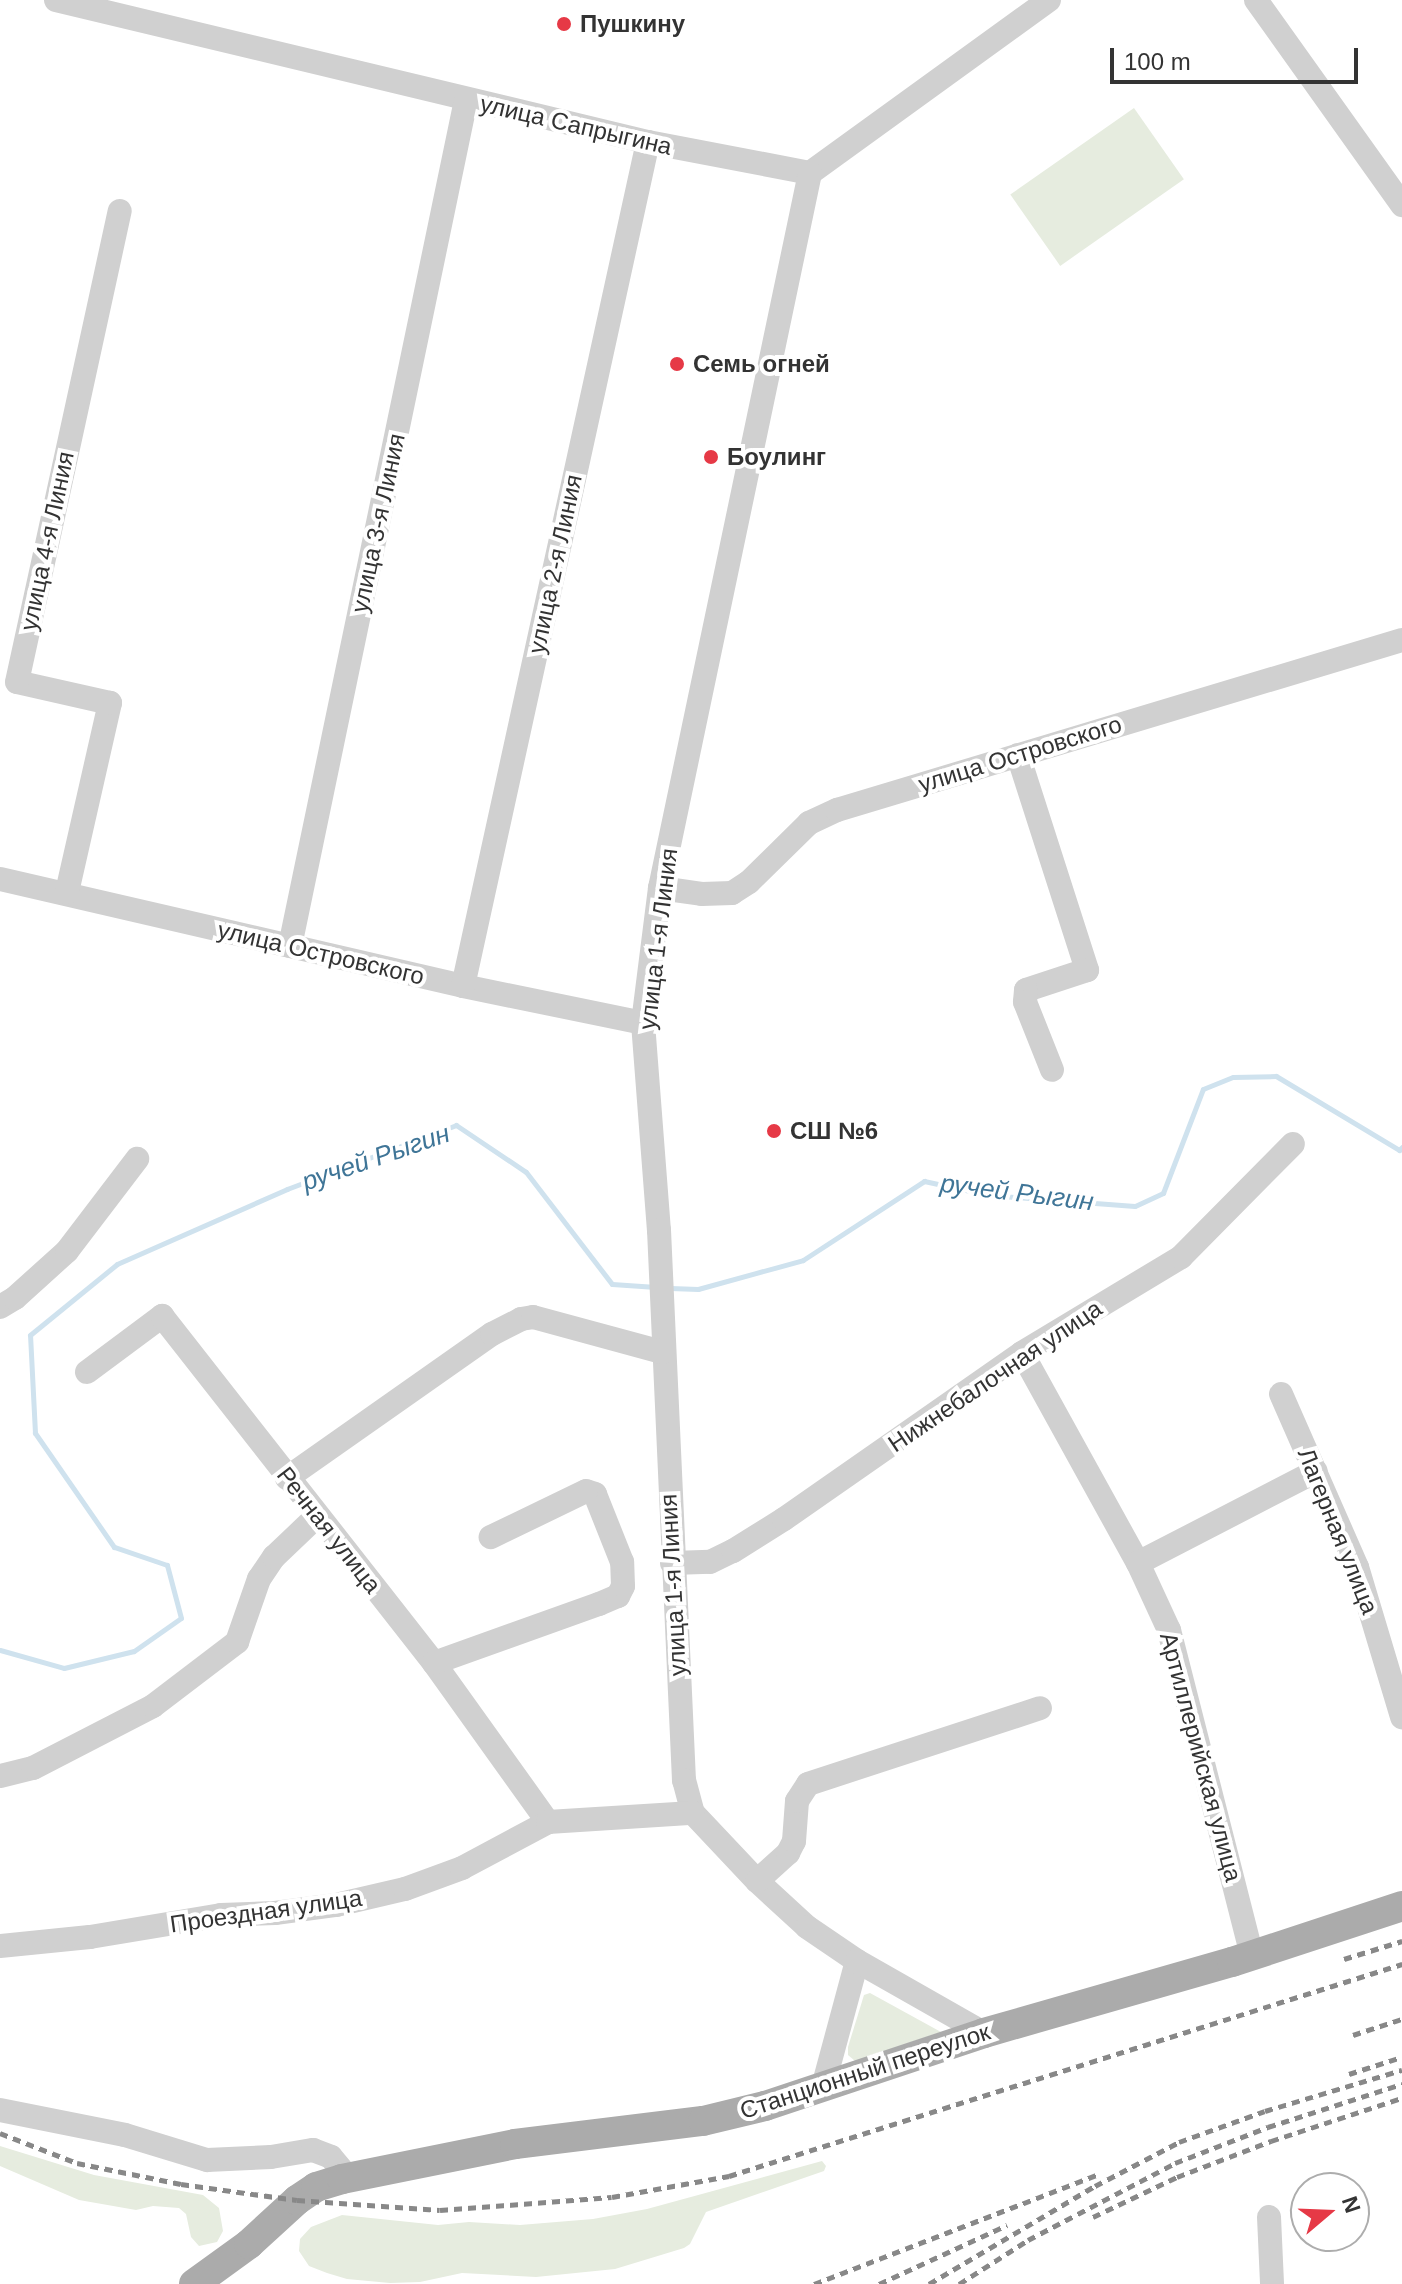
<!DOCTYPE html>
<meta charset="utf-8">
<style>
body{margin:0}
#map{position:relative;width:1402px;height:2284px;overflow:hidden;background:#fff;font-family:Helvetica,sans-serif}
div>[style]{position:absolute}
.green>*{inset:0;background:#e6ecdf;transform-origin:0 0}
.stream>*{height:5px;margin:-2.5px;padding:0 2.5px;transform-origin:2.5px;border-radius:2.5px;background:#cfe2ee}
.minor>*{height:24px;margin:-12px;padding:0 12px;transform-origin:12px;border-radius:12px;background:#d0d0d0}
.major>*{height:30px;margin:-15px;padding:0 15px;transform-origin:15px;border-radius:15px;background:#ababab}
.rail>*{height:5px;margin-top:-2.5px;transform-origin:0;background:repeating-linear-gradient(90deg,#888 0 8px,transparent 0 14px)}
.dots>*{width:22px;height:22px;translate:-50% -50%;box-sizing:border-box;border:4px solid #fff;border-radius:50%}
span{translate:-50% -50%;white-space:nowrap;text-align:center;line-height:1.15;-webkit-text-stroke:8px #fff;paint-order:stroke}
.poi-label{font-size:24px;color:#333;font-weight:700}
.left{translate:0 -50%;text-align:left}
.street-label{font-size:24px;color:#333}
.water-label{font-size:26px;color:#3f7597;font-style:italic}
.north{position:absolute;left:1290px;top:2172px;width:80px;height:80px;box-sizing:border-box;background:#fff;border:2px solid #adadad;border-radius:50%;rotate:71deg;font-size:22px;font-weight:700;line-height:32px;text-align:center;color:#333}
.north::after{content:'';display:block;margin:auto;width:28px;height:36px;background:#e63946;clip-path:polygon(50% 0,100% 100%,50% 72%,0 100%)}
.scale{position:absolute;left:1110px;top:48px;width:248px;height:36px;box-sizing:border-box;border:4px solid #333;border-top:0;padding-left:10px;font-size:24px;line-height:28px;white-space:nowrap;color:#333;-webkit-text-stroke:6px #fff;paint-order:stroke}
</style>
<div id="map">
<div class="green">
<i style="left:1134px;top:108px;width:87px;height:151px;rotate:55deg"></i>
<i style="clip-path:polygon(870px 1993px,941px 2032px,855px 2061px,848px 2055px,848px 2047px,864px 1995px)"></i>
<i style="clip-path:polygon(0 2146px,94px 2175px,203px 2195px,219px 2208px,223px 2231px,217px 2242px,199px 2246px,191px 2237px,186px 2214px,179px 2208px,153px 2206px,136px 2210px,79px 2200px,0 2166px)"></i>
<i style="clip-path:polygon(822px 2161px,826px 2166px,824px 2171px,706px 2212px,690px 2244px,684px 2248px,615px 2269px,536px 2277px,462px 2273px,420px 2282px,390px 2283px,347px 2279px,327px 2273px,309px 2266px,299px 2251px,300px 2239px,311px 2227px,342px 2215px,438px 2225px,469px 2222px,520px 2225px,593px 2219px,647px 2209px)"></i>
</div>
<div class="stream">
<i style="left:670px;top:1288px;width:28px;rotate:2deg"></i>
<i style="left:698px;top:1289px;width:109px;rotate:-15.4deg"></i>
<i style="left:803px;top:1260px;width:145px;rotate:-33.1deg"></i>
<i style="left:924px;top:1181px;width:66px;rotate:12.2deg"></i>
<i style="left:989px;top:1195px;width:146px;rotate:4.3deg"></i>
<i style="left:1135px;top:1206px;width:31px;rotate:-25deg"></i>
<i style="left:1163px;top:1193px;width:111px;rotate:-69deg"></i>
<i style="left:1203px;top:1089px;width:32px;rotate:-22deg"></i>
<i style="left:1233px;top:1077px;width:43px;rotate:-1.3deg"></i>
<i style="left:1276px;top:1076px;width:144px;rotate:31deg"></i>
<i style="left:1399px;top:1150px;width:4px;rotate:-45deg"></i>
<i style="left:0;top:1650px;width:66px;rotate:15.7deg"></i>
<i style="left:64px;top:1668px;width:72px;rotate:-13.7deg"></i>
<i style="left:134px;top:1651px;width:57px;rotate:-35.1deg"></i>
<i style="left:181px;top:1618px;width:55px;rotate:-104.8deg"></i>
<i style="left:167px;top:1565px;width:56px;rotate:-161.2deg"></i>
<i style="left:114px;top:1547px;width:139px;rotate:-124.7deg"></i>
<i style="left:35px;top:1433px;width:98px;rotate:-92.9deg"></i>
<i style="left:30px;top:1335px;width:112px;rotate:-39.2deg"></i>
<i style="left:117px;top:1264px;width:186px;rotate:-23.8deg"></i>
<i style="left:287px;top:1189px;width:181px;rotate:-20.7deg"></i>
<i style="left:456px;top:1125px;width:84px;rotate:33.9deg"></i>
<i style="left:526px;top:1172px;width:141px;rotate:52.5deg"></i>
<i style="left:612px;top:1284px;width:44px;rotate:3.9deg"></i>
</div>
<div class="minor">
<i style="left:56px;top:0;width:609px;rotate:13.49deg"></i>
<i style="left:648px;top:142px;width:165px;rotate:10.8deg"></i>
<i style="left:810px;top:173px;width:295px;rotate:-35.9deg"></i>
<i style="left:1256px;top:0;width:252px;rotate:54.5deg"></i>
<i style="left:810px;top:173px;width:731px;rotate:101.85deg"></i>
<i style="left:660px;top:888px;width:136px;rotate:97.2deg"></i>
<i style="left:643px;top:1023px;width:208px;rotate:85.6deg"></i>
<i style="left:659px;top:1230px;width:551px;rotate:87.4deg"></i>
<i style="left:684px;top:1780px;width:34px;rotate:75deg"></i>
<i style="left:693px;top:1813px;width:93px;rotate:46.7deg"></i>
<i style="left:757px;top:1881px;width:68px;rotate:42.6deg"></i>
<i style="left:807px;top:1927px;width:60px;rotate:34.2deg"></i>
<i style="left:857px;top:1961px;width:131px;rotate:105.1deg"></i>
<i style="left:1018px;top:755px;width:226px;rotate:72.2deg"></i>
<i style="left:1087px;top:970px;width:64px;rotate:161.8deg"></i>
<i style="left:1026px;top:990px;width:12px;rotate:95deg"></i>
<i style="left:1025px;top:1002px;width:73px;rotate:68.3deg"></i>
<i style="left:0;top:879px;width:475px;rotate:13deg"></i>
<i style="left:463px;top:986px;width:184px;rotate:11.6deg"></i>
<i style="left:660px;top:888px;width:42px;rotate:8.1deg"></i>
<i style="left:702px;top:894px;width:30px;rotate:-2deg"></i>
<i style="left:732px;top:893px;width:20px;rotate:-33deg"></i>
<i style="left:749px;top:882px;width:84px;rotate:-44.5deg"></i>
<i style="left:809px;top:823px;width:31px;rotate:-25deg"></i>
<i style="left:837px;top:810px;width:590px;rotate:-16.75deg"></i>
<i style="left:67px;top:892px;width:194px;rotate:-77.2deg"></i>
<i style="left:110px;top:703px;width:95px;rotate:-167.3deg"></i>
<i style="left:17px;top:682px;width:482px;rotate:-77.7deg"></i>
<i style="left:290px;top:946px;width:864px;rotate:-78.25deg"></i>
<i style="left:463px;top:986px;width:864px;rotate:-77.64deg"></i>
<i style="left:0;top:1307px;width:17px;rotate:-31deg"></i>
<i style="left:15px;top:1298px;width:70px;rotate:-42.1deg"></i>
<i style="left:67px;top:1251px;width:116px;rotate:-52.7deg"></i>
<i style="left:1022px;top:1353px;width:240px;rotate:61.1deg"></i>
<i style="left:1138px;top:1563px;width:74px;rotate:65.2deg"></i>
<i style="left:1169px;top:1630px;width:336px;rotate:75.7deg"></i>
<i style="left:87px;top:1372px;width:94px;rotate:-36.7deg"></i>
<i style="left:162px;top:1316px;width:441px;rotate:51.9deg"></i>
<i style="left:434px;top:1663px;width:196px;rotate:54.4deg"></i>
<i style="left:1281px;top:1394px;width:189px;rotate:66.3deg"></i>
<i style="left:1357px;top:1567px;width:157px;rotate:73.3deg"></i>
<i style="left:287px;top:1478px;width:251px;rotate:-35.1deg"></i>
<i style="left:492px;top:1334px;width:33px;rotate:-27deg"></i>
<i style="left:521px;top:1319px;width:12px;rotate:-9deg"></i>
<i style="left:533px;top:1317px;width:134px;rotate:15.2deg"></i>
<i style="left:672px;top:1563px;width:38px;rotate:-2deg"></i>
<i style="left:710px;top:1562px;width:25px;rotate:-26deg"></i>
<i style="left:733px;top:1551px;width:60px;rotate:-32.1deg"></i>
<i style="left:784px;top:1519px;width:290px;rotate:-34.9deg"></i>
<i style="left:1022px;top:1353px;width:186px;rotate:-31.1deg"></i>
<i style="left:1181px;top:1257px;width:159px;rotate:-45.3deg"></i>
<i style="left:1138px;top:1563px;width:200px;rotate:-27.3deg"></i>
<i style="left:434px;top:1663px;width:175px;rotate:-19.7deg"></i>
<i style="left:599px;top:1604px;width:21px;rotate:-23deg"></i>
<i style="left:618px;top:1596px;width:11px;rotate:-63deg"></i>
<i style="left:623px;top:1586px;width:24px;rotate:-92deg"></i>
<i style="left:622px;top:1562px;width:73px;rotate:-111.7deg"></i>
<i style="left:595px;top:1494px;width:9px;rotate:-162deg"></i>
<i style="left:586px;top:1491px;width:106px;rotate:154.2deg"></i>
<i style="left:0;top:1776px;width:34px;rotate:-14deg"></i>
<i style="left:33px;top:1768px;width:135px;rotate:-27.3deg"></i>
<i style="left:153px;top:1706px;width:106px;rotate:-37.3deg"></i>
<i style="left:237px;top:1642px;width:67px;rotate:-70.8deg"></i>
<i style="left:259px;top:1579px;width:27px;rotate:-56deg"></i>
<i style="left:274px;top:1557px;width:59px;rotate:-43.6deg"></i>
<i style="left:757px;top:1881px;width:42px;rotate:-42.1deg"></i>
<i style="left:788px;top:1853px;width:13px;rotate:-63deg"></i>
<i style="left:794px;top:1841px;width:40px;rotate:-85.7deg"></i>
<i style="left:797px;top:1801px;width:20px;rotate:-57deg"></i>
<i style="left:808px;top:1784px;width:244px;rotate:-18.1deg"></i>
<i style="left:0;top:1946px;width:90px;rotate:-5.7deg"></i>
<i style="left:90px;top:1937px;width:133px;rotate:-9.5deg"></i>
<i style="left:221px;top:1915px;width:54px;rotate:-2.1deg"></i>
<i style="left:275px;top:1913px;width:62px;rotate:-7.5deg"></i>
<i style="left:336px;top:1905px;width:71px;rotate:-13.1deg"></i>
<i style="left:405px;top:1889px;width:61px;rotate:-20.2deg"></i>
<i style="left:462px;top:1868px;width:98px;rotate:-28.1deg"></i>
<i style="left:548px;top:1822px;width:145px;rotate:-3.6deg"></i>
<i style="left:857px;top:1961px;width:146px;rotate:29.6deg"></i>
<i style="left:0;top:2110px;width:127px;rotate:11.3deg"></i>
<i style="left:125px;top:2135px;width:86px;rotate:17deg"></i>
<i style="left:207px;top:2160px;width:64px;rotate:-2.7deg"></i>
<i style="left:271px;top:2157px;width:43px;rotate:-9.5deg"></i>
<i style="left:313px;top:2150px;width:19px;rotate:21deg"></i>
<i style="left:331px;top:2157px;width:26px;rotate:50deg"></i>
<i style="left:1269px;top:2217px;width:67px;rotate:87.4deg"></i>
</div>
<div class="major">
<i style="left:194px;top:2284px;width:68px;rotate:-36deg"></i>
<i style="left:249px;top:2244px;width:65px;rotate:-42.5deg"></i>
<i style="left:297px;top:2200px;width:23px;rotate:-34deg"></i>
<i style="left:316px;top:2187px;width:27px;rotate:-17deg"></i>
<i style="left:342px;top:2179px;width:177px;rotate:-11.4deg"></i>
<i style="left:515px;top:2144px;width:189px;rotate:-7deg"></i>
<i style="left:703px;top:2121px;width:64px;rotate:-13.6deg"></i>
<i style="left:765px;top:2106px;width:231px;rotate:-18.4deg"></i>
<i style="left:984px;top:2033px;width:258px;rotate:-16deg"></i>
<i style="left:1232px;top:1962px;width:179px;rotate:-18.2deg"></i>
</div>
<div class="rail">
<i style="left:1344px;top:1959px;width:61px;rotate:-17.2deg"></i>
<i style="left:1353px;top:2035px;width:52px;rotate:-18.1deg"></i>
<i style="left:1349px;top:2074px;width:56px;rotate:-17.8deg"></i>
<i style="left:0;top:2133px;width:83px;rotate:21.3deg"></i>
<i style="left:77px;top:2163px;width:106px;rotate:11.4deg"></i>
<i style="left:181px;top:2184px;width:117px;rotate:7.9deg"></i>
<i style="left:297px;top:2200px;width:143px;rotate:4deg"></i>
<i style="left:440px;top:2210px;width:172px;rotate:-4.3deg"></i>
<i style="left:612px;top:2197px;width:119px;rotate:-10.2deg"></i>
<i style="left:729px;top:2176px;width:706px;rotate:-17.48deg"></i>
<i style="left:1093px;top:2217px;width:93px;rotate:-25.5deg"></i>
<i style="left:1177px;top:2177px;width:101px;rotate:-21deg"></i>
<i style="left:1271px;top:2141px;width:138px;rotate:-18.2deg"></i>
<i style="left:814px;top:2284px;width:303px;rotate:-21.1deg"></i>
<i style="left:879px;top:2284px;width:141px;rotate:-24.7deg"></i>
<i style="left:929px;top:2284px;width:193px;rotate:-30.6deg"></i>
<i style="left:1095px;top:2186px;width:95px;rotate:-27.6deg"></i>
<i style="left:1179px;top:2142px;width:91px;rotate:-19.8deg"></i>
<i style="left:1265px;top:2111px;width:143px;rotate:-16.7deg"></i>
<i style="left:959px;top:2284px;width:82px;rotate:-32.5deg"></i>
<i style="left:1028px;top:2240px;width:166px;rotate:-27.6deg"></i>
<i style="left:1175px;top:2163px;width:100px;rotate:-21.2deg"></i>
<i style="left:1268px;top:2127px;width:141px;rotate:-17.8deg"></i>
</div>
<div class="dots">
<i style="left:564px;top:24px;background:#e63946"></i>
<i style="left:677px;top:364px;background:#e63946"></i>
<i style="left:711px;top:457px;background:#e63946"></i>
<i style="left:774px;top:1131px;background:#e63946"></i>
</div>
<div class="poi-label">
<span class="left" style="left:580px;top:24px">Пушкину</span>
<span class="left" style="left:693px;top:364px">Семь огней</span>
<span class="left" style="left:727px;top:457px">Боулинг</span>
<span class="left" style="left:790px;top:1131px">СШ №6</span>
</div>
<div class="street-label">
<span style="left:576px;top:125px;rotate:13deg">улица Сапрыгина</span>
<span style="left:378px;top:523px;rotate:-78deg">улица 3-я Линия</span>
<span style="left:47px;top:541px;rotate:-78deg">улица 4-я Линия</span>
<span style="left:555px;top:564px;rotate:-78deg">улица 2-я Линия</span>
<span style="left:1020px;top:754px;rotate:-17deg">улица Островского</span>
<span style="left:658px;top:939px;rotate:-83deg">улица 1-я Линия</span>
<span style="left:321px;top:953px;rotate:13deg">улица Островского</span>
<span style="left:995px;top:1376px;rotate:-34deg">Нижнебалочная улица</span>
<span style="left:329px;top:1530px;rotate:52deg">Речная улица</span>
<span style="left:1338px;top:1531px;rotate:68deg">Лагерная улица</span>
<span style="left:673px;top:1585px;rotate:-93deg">улица 1-я Линия</span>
<span style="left:1201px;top:1757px;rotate:75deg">Артиллерийская улица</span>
<span style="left:266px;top:1911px;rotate:-8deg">Проездная улица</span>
<span style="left:865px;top:2071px;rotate:-18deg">Станционный переулок</span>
</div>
<div class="water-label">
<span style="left:376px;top:1158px;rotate:-19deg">ручей Рыгин</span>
<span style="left:1017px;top:1193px;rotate:7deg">ручей Рыгин</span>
</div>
<div class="north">N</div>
<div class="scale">100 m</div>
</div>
